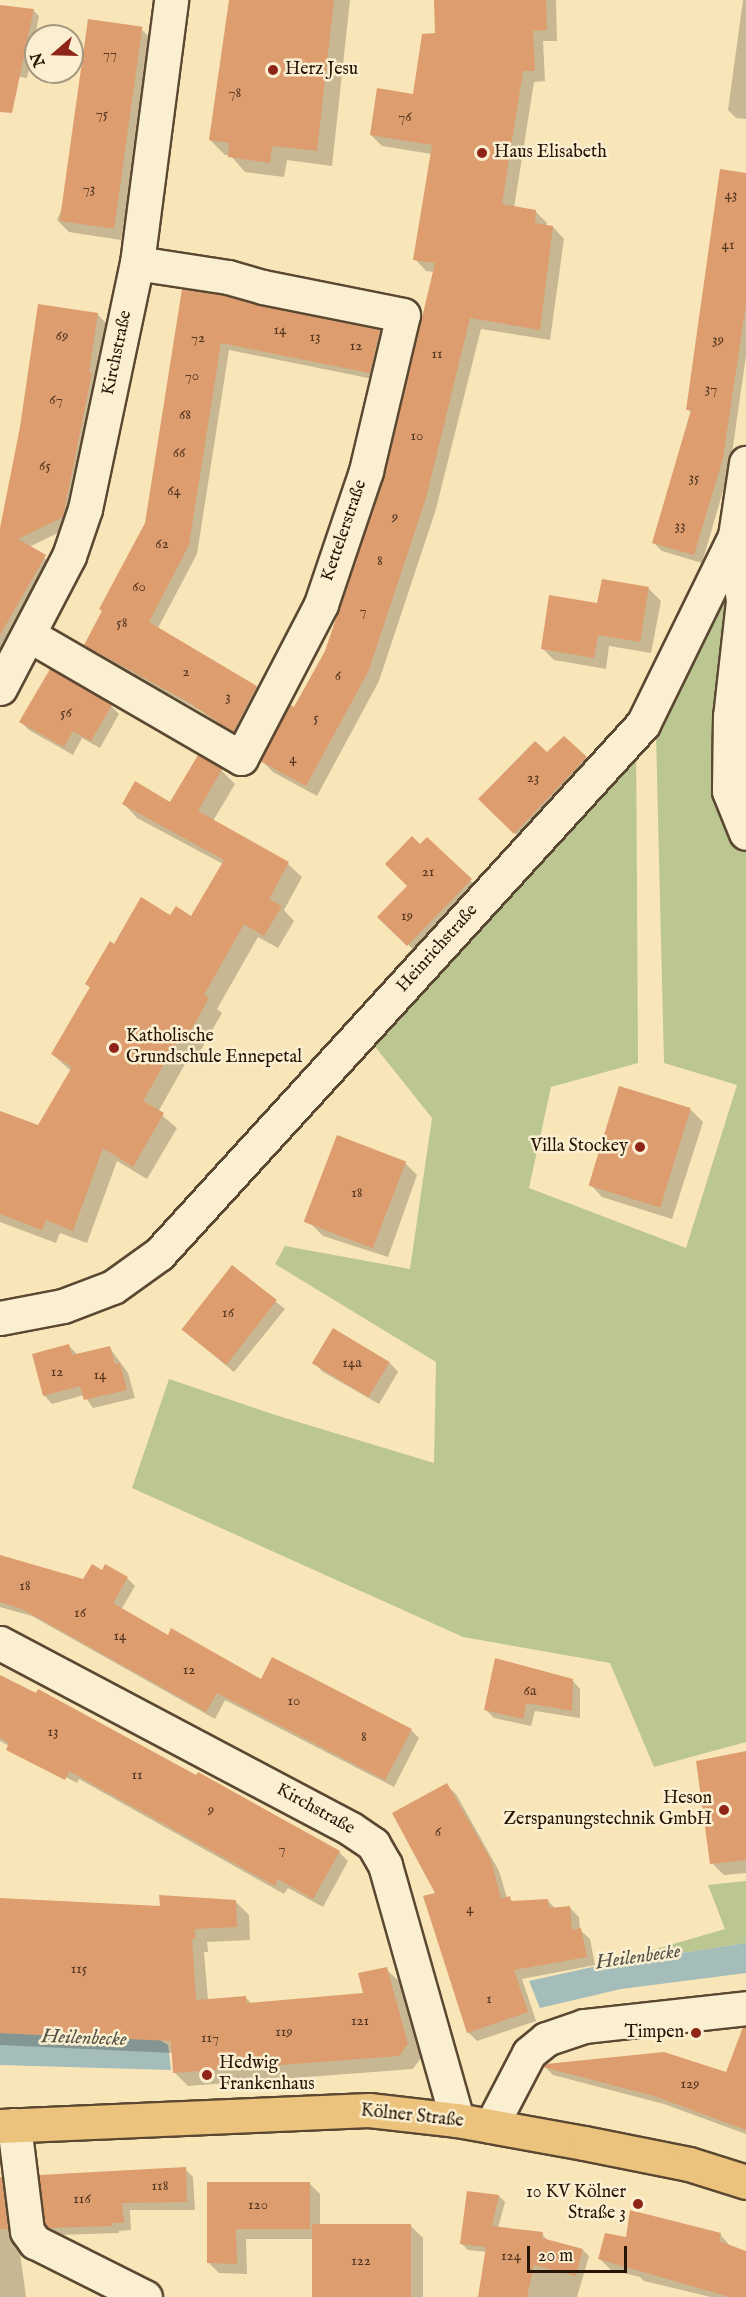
<!DOCTYPE html>
<meta charset="utf-8">
<style>
body{margin:0}
#map{position:relative;width:746px;height:2297px;overflow:hidden;background:#f9e6b8;font-family:"IM FELL English",serif}
div>[style]{position:absolute}
.green>*{inset:0;background:#bbc691}
.water>*{inset:0;background:#a4bcba}
.shadow>*{inset:0;background:#0003}
.building>*{inset:0;background:#dd9d6f;transform-origin:0 0}
.roads{filter:drop-shadow(2px 0 #5b4832) drop-shadow(-2px 0 #5b4832) drop-shadow(0 2px #5b4832) drop-shadow(0 -2px #5b4832)}
.street>*{height:33px;margin:-16.5px;padding:0 16.5px;transform-origin:16.5px;border-radius:16.5px;background:#fbefd1}
.secondary>*{height:33px;margin:-16.5px;padding:0 16.5px;transform-origin:16.5px;border-radius:16.5px;background:#fbefd1}
.primary>*{height:33px;margin:-16.5px;padding:0 16.5px;transform-origin:16.5px;border-radius:16.5px;background:#ecc37c}
.dots>*{width:16px;height:16px;translate:-50% -50%;box-sizing:border-box;border:3px solid #fbefd1;border-radius:50%}
span{translate:-50% -50%;white-space:nowrap;text-align:center;line-height:1.15;-webkit-text-stroke:5px #fbefd1;paint-order:stroke}
.number-label{font-size:15px;color:#543620}
.number-label span{-webkit-text-stroke-width:0}
.poi-label{font-size:18px;color:#261406}
.left{translate:0 -50%;text-align:left}
.right{translate:-100% -50%;text-align:right}
.street-label{font-size:18px;color:#261406}
.water-label{font-size:20px;color:#524f45;font-style:italic}
.north{position:absolute;left:24px;top:24px;width:60px;height:60px;box-sizing:border-box;background:#fbefd1;border:2px solid #a69780;border-radius:50%;rotate:250deg;font-size:16px;font-weight:700;line-height:24px;text-align:center;color:#261406}
.north::after{content:'';display:block;margin:auto;width:21px;height:27px;background:#8f2418;clip-path:polygon(50% 0,100% 100%,50% 72%,0 100%)}
.scale{position:absolute;left:527px;top:2246px;width:100px;height:27px;box-sizing:border-box;border:3px solid #261406;border-top:0;padding-left:8px;font-size:18px;line-height:21px;white-space:nowrap;color:#261406;-webkit-text-stroke:4px #fbefd1;paint-order:stroke}
</style>
<div id="map">
<div class="green">
<i style="clip-path:polygon(711px 583px,746px 588px,740px 705px,746px 803px,746px 1742px,654px 1767px,610px 1663px,463px 1637px,132px 1488px,169px 1379px,275px 1415px,434px 1463px,436px 1362px,275px 1264px,285px 1246px,410px 1269px,432px 1118px,361px 1029px,636px 728px,638px 1063px,551px 1087px,529px 1188px,686px 1248px,737px 1085px,664px 1063px,655px 694px)"></i>
<i style="clip-path:polygon(746px 1881px,746px 1943px,597px 1966px,725px 1929px,708px 1885px)"></i>
</div>
<div class="water">
<i style="clip-path:polygon(746px 1943px,746px 1973px,621px 1989px,540px 2008px,529px 1981px,597px 1966px)"></i>
<i style="clip-path:polygon(0 2033px,160px 2040px,168px 2045px,171px 2070px,0 2065px)"></i>
</div>
<div class="shadow">
<i style="clip-path:polygon(231px 0,350px 0,332px 166px,287px 160px,284px 177px,245px 172px,230px 155px,225px 155px,210px 140px)"></i>
<i style="clip-path:polygon(435px 0,556px 0,557px 41px,543px 41px,545px 81px,534px 82px,514px 208px,536px 212px,547px 223px,546px 226px,553px 227px,564px 239px,550px 340px,481px 329px,436px 509px,379px 681px,317px 796px,273px 772px,262px 761px,327px 651px,385px 477px,435px 272px,426px 271px,415px 259px,432px 154px,382px 146px,371px 135px,414px 96px,437px 35px)"></i>
<i style="clip-path:polygon(743px 0,746px 0,746px 119px,736px 118px,728px 110px)"></i>
<i style="clip-path:polygon(0 7px,33px 10px,39px 16px,27px 78px,0 74px)"></i>
<i style="clip-path:polygon(141px 29px,153px 41px,121px 240px,69px 232px,57px 220px)"></i>
<i style="clip-path:polygon(746px 174px,746px 356px,730px 467px,702px 563px,662px 551px,653px 542px,692px 413px,687px 409px)"></i>
<i style="clip-path:polygon(183px 291px,380px 331px,388px 339px,378px 380px,229px 350px,197px 554px,158px 628px,257px 687px,265px 695px,242px 739px,200px 711px,94px 653px,85px 645px,146px 524px)"></i>
<i style="clip-path:polygon(97px 314px,107px 324px,97px 416px,72px 526px,29px 547px,55px 566px,0 661px,0 530px)"></i>
<i style="clip-path:polygon(649px 589px,661px 601px,651px 653px,609px 646px,606px 669px,554px 660px,542px 648px,599px 604px)"></i>
<i style="clip-path:polygon(111px 706px,119px 714px,100px 748px,82px 738px,73px 755px,29px 730px,21px 722px)"></i>
<i style="clip-path:polygon(564px 738px,594px 767px,523px 841px,480px 799px,547px 754px)"></i>
<i style="clip-path:polygon(221px 770px,235px 784px,213px 821px,288px 864px,302px 877px,284px 910px,294px 921px,278px 948px,258px 937px,217px 1009px,222px 1013px,199px 1053px,193px 1050px,158px 1112px,177px 1128px,147px 1179px,117px 1161px,87px 1243px,60px 1233px,56px 1243px,0 1222px,0 1112px,39px 1127px,71px 1071px,52px 1054px,91px 988px,86px 984px,115px 946px,171px 917px,192px 918px,223px 864px,137px 818px,124px 804px,170px 804px)"></i>
<i style="clip-path:polygon(427px 839px,479px 889px,417px 953px,379px 917px,409px 886px,420px 846px)"></i>
<i style="clip-path:polygon(620px 1088px,691px 1110px,703px 1122px,672px 1219px,602px 1197px,590px 1184px)"></i>
<i style="clip-path:polygon(405px 1163px,417px 1175px,388px 1257px,323px 1236px,311px 1224px)"></i>
<i style="clip-path:polygon(232px 1267px,285px 1309px,234px 1372px,189px 1335px)"></i>
<i style="clip-path:polygon(334px 1330px,390px 1363px,398px 1372px,379px 1404px,323px 1372px,315px 1364px)"></i>
<i style="clip-path:polygon(69px 1346px,77px 1354px,110px 1348px,128px 1373px,135px 1398px,93px 1408px,84px 1395px,52px 1404px,44px 1395px)"></i>
<i style="clip-path:polygon(0 1556px,84px 1580px,103px 1572px,127px 1578px,135px 1586px,121px 1610px,168px 1637px,261px 1681px,411px 1730px,419px 1738px,394px 1787px,225px 1700px,215px 1719px,32px 1616px,0 1607px)"></i>
<i style="clip-path:polygon(0 1676px,339px 1852px,348px 1861px,323px 1907px,288px 1888px,284px 1894px,79px 1779px,77px 1783px,0 1741px)"></i>
<i style="clip-path:polygon(572px 1680px,580px 1689px,580px 1718px,535px 1711px,531px 1726px,494px 1718px,486px 1710px)"></i>
<i style="clip-path:polygon(746px 1753px,746px 1873px,724px 1875px,712px 1863px)"></i>
<i style="clip-path:polygon(446px 1785px,456px 1794px,499px 1871px,507px 1898px,514px 1902px,547px 1900px,556px 1909px,570px 1908px,579px 1917px,580px 1930px,590px 1939px,595px 1965px,522px 1979px,536px 2021px,477px 2041px,468px 2032px,437px 1893px)"></i>
<i style="clip-path:polygon(0 1900px,161px 1908px,235px 1901px,249px 1915px,250px 1940px,207px 1942px,208px 1952px,204px 1952px,208px 2000px,245px 1997px,252px 2004px,365px 1995px,386px 1969px,400px 1982px,421px 2058px,413px 2069px,188px 2086px,175px 2073px,173px 2053px,0 2045px)"></i>
<i style="clip-path:polygon(746px 2045px,746px 2134px,664px 2104px,553px 2075px,545px 2067px,727px 2074px)"></i>
<i style="clip-path:polygon(185px 2169px,193px 2177px,195px 2210px,130px 2210px,131px 2230px,119px 2231px,119px 2233px,57px 2235px,49px 2227px)"></i>
<i style="clip-path:polygon(0 2177px,11px 2187px,26px 2297px,0 2297px)"></i>
<i style="clip-path:polygon(208px 2183px,309px 2183px,320px 2194px,320px 2226px,411px 2226px,423px 2238px,423px 2297px,313px 2297px,313px 2239px,246px 2239px,247px 2274px,219px 2273px,209px 2263px)"></i>
<i style="clip-path:polygon(499px 2196px,505px 2202px,498px 2228px,542px 2234px,548px 2241px,583px 2250px,589px 2256px,577px 2297px,480px 2297px,487px 2252px,468px 2250px,462px 2244px)"></i>
<i style="clip-path:polygon(720px 2234px,731px 2247px,746px 2252px,746px 2297px,711px 2297px,644px 2281px,640px 2277px,611px 2270px,600px 2259px,627px 2239px)"></i>
</div>
<div class="building">
<i style="clip-path:polygon(229px 0,334px 0,317px 151px,272px 146px,270px 163px,228px 157px,229px 143px,209px 140px)"></i>
<i style="clip-path:polygon(434px 0,546px 0,547px 30px,533px 31px,535px 71px,523px 71px,502px 204px,536px 210px,535px 223px,553px 226px,540px 330px,470px 318px,426px 498px,369px 670px,306px 786px,260px 761px,290px 705px,294px 707px,325px 651px,384px 477px,435px 263px,413px 260px,432px 145px,370px 135px,377px 88px,413px 94px,422px 34px,435px 33px)"></i>
<i style="clip-path:polygon(0 5px,34px 9px,12px 113px,0 112px)"></i>
<i style="left:88px;top:19px;width:55px;height:204px;rotate:8deg"></i>
<i style="clip-path:polygon(720px 169px,746px 173px,746px 304px,723px 458px,694px 555px,652px 543px,691px 410px,686px 410px)"></i>
<i style="clip-path:polygon(182px 289px,224px 295px,259px 305px,380px 330px,370px 373px,221px 343px,189px 545px,149px 622px,257px 686px,233px 732px,190px 703px,84px 645px,102px 611px,99px 609px,145px 523px)"></i>
<i style="clip-path:polygon(38px 304px,98px 313px,89px 372px,92px 373px,63px 517px,18px 539px,46px 555px,0 635px,0 528px,20px 427px)"></i>
<i style="clip-path:polygon(602px 579px,649px 587px,640px 642px,598px 635px,594px 658px,541px 649px,549px 595px,597px 603px)"></i>
<i style="clip-path:polygon(50px 669px,112px 705px,91px 741px,73px 731px,64px 747px,19px 722px)"></i>
<i style="clip-path:polygon(564px 736px,587px 757px,514px 834px,478px 799px,535px 741px,547px 752px)"></i>
<i style="clip-path:polygon(198px 755px,222px 769px,198px 811px,289px 862px,269px 899px,282px 906px,264px 936px,244px 924px,204px 995px,209px 998px,185px 1041px,179px 1038px,143px 1101px,164px 1113px,133px 1167px,103px 1148px,73px 1231px,46px 1220px,42px 1230px,0 1214px,0 1111px,38px 1125px,72px 1067px,51px 1054px,90px 987px,85px 984px,110px 941px,114px 944px,141px 897px,170px 915px,176px 906px,191px 916px,224px 860px,122px 804px,135px 781px,170px 802px)"></i>
<i style="clip-path:polygon(412px 836px,420px 844px,427px 837px,472px 879px,407px 946px,377px 917px,407px 886px,385px 864px)"></i>
<i style="left:619px;top:1086px;width:75px;height:104px;rotate:17deg"></i>
<i style="left:337px;top:1135px;width:74px;height:93px;rotate:21deg"></i>
<i style="left:232px;top:1265px;width:57px;height:82px;rotate:38deg"></i>
<i style="left:333px;top:1328px;width:66px;height:41px;rotate:31deg"></i>
<i style="clip-path:polygon(69px 1344px,72px 1355px,110px 1346px,115px 1364px,120px 1363px,127px 1390px,84px 1400px,80px 1386px,43px 1396px,32px 1354px)"></i>
<i style="clip-path:polygon(0 1555px,83px 1579px,92px 1564px,102px 1570px,105px 1564px,128px 1577px,113px 1603px,168px 1635px,171px 1628px,261px 1679px,272px 1657px,412px 1729px,385px 1780px,217px 1693px,206px 1712px,22px 1609px,0 1602px)"></i>
<i style="clip-path:polygon(495px 1658px,573px 1679px,572px 1711px,526px 1703px,523px 1719px,484px 1710px)"></i>
<i style="clip-path:polygon(0 1675px,36px 1693px,38px 1689px,196px 1775px,198px 1772px,340px 1851px,313px 1899px,278px 1879px,275px 1886px,69px 1771px,65px 1780px,6px 1750px,9px 1743px,0 1738px)"></i>
<i style="clip-path:polygon(746px 1751px,746px 1860px,710px 1864px,696px 1761px)"></i>
<i style="clip-path:polygon(447px 1783px,491px 1860px,501px 1899px,510px 1896px,511px 1901px,548px 1899px,549px 1908px,570px 1906px,572px 1930px,581px 1928px,587px 1957px,514px 1970px,528px 2012px,467px 2033px,423px 1896px,435px 1893px,392px 1813px)"></i>
<i style="clip-path:polygon(159px 1895px,236px 1900px,237px 1927px,195px 1929px,195px 1939px,192px 1939px,196px 2000px,246px 1996px,247px 2003px,363px 1993px,358px 1973px,387px 1967px,408px 2044px,399px 2056px,173px 2073px,171px 2041px,0 2033px,0 1898px,160px 1906px)"></i>
<i style="clip-path:polygon(743px 2027px,746px 2027px,746px 2130px,654px 2096px,543px 2067px,546px 2064px,664px 2052px,726px 2072px)"></i>
<i style="clip-path:polygon(186px 2167px,187px 2202px,122px 2203px,124px 2223px,111px 2223px,112px 2226px,48px 2228px,45px 2224px,39px 2175px)"></i>
<i style="clip-path:polygon(0 2177px,2px 2177px,8px 2229px,0 2229px)"></i>
<i style="clip-path:polygon(207px 2182px,310px 2182px,310px 2229px,236px 2229px,237px 2264px,207px 2263px)"></i>
<i style="clip-path:polygon(467px 2191px,499px 2195px,492px 2226px,543px 2232px,542px 2238px,583px 2249px,576px 2276px,534px 2265px,527px 2297px,478px 2297px,486px 2247px,460px 2244px)"></i>
<i style="clip-path:polygon(630px 2210px,721px 2233px,719px 2241px,746px 2251px,746px 2297px,730px 2297px,598px 2259px,605px 2233px,626px 2237px)"></i>
<i style="left:411px;top:2224px;width:73px;height:99px;rotate:90deg"></i>
</div>
<div class="roads">
<div class="street">
<i style="left:735px;top:536px;width:65px;rotate:83deg"></i>
<i style="left:743px;top:601px;width:116px;rotate:96.4deg"></i>
<i style="left:730px;top:716px;width:75px;rotate:90.8deg"></i>
<i style="left:729px;top:791px;width:45px;rotate:68deg"></i>
<i style="left:29px;top:635px;width:245px;rotate:30.1deg"></i>
<i style="left:241px;top:758px;width:174px;rotate:-62.5deg"></i>
<i style="left:321px;top:604px;width:140px;rotate:-71.3deg"></i>
<i style="left:366px;top:471px;width:160px;rotate:-76.7deg"></i>
<i style="left:403px;top:315px;width:143px;rotate:-168.7deg"></i>
<i style="left:263px;top:287px;width:36px;rotate:-164deg"></i>
<i style="left:228px;top:277px;width:92px;rotate:-171.3deg"></i>
<i style="left:0;top:688px;width:149px;rotate:-62.4deg"></i>
<i style="left:69px;top:556px;width:50px;rotate:-71.2deg"></i>
<i style="left:85px;top:509px;width:251px;rotate:-78.1deg"></i>
<i style="left:137px;top:263px;width:265px;rotate:-82.6deg"></i>
<i style="left:0;top:1318px;width:64px;rotate:-10.8deg"></i>
<i style="left:63px;top:1306px;width:53px;rotate:-20.8deg"></i>
<i style="left:113px;top:1287px;width:57px;rotate:-35.7deg"></i>
<i style="left:159px;top:1254px;width:718px;rotate:-47.6deg"></i>
<i style="left:643px;top:724px;width:209px;rotate:-63.9deg"></i>
<i style="left:735px;top:536px;width:74px;rotate:-81.4deg"></i>
<i style="left:0;top:1643px;width:397px;rotate:27.9deg"></i>
<i style="left:351px;top:1829px;width:27px;rotate:34deg"></i>
<i style="left:373px;top:1844px;width:24px;rotate:60deg"></i>
<i style="left:385px;top:1865px;width:265px;rotate:74.2deg"></i>
<i style="left:14px;top:2125px;width:107px;rotate:83deg"></i>
<i style="left:27px;top:2231px;width:14px;rotate:54deg"></i>
<i style="left:35px;top:2242px;width:123px;rotate:26.6deg"></i>
</div>
<div class="secondary">
<i style="left:491px;top:2126px;width:82px;rotate:-62.5deg"></i>
<i style="left:529px;top:2053px;width:22px;rotate:-39deg"></i>
<i style="left:546px;top:2039px;width:40px;rotate:-18.9deg"></i>
<i style="left:584px;top:2026px;width:163px;rotate:-6.3deg"></i>
</div>
<div class="primary">
<i style="left:0;top:2126px;width:369px;rotate:-2.5deg"></i>
<i style="left:369px;top:2110px;width:89px;rotate:6.5deg"></i>
<i style="left:457px;top:2120px;width:129px;rotate:10.3deg"></i>
<i style="left:584px;top:2143px;width:107px;rotate:11.3deg"></i>
<i style="left:689px;top:2164px;width:60px;rotate:17.5deg"></i>
</div>
</div>
<div class="dots">
<i style="left:273px;top:70px;background:#8f2418"></i>
<i style="left:482px;top:153px;background:#8f2418"></i>
<i style="left:114px;top:1048px;background:#8f2418"></i>
<i style="left:640px;top:1147px;background:#8f2418"></i>
<i style="left:724px;top:1810px;background:#8f2418"></i>
<i style="left:696px;top:2033px;background:#8f2418"></i>
<i style="left:207px;top:2075px;background:#8f2418"></i>
<i style="left:638px;top:2204px;background:#8f2418"></i>
</div>
<div class="number-label">
<span style="left:110px;top:54px">77</span>
<span style="left:235px;top:93px">78</span>
<span style="left:102px;top:114px">75</span>
<span style="left:405px;top:117px">76</span>
<span style="left:89px;top:189px">73</span>
<span style="left:731px;top:195px">43</span>
<span style="left:728px;top:245px">41</span>
<span style="left:280px;top:330px">14</span>
<span style="left:62px;top:336px">69</span>
<span style="left:315px;top:337px">13</span>
<span style="left:198px;top:338px">72</span>
<span style="left:718px;top:340px">39</span>
<span style="left:356px;top:346px">12</span>
<span style="left:437px;top:354px">11</span>
<span style="left:192px;top:376px">70</span>
<span style="left:711px;top:389px">37</span>
<span style="left:56px;top:400px">67</span>
<span style="left:185px;top:415px">68</span>
<span style="left:417px;top:436px">10</span>
<span style="left:179px;top:453px">66</span>
<span style="left:45px;top:466px">65</span>
<span style="left:694px;top:478px">35</span>
<span style="left:174px;top:491px">64</span>
<span style="left:395px;top:517px">9</span>
<span style="left:680px;top:526px">33</span>
<span style="left:162px;top:544px">62</span>
<span style="left:380px;top:561px">8</span>
<span style="left:139px;top:587px">60</span>
<span style="left:363px;top:611px">7</span>
<span style="left:122px;top:623px">58</span>
<span style="left:186px;top:672px">2</span>
<span style="left:338px;top:676px">6</span>
<span style="left:228px;top:697px">3</span>
<span style="left:66px;top:713px">56</span>
<span style="left:316px;top:718px">5</span>
<span style="left:293px;top:759px">4</span>
<span style="left:533px;top:778px">23</span>
<span style="left:428px;top:872px">21</span>
<span style="left:407px;top:916px">19</span>
<span style="left:357px;top:1193px">18</span>
<span style="left:228px;top:1313px">16</span>
<span style="left:352px;top:1363px">14a</span>
<span style="left:57px;top:1372px">12</span>
<span style="left:100px;top:1375px">14</span>
<span style="left:25px;top:1586px">18</span>
<span style="left:80px;top:1613px">16</span>
<span style="left:120px;top:1636px">14</span>
<span style="left:189px;top:1670px">12</span>
<span style="left:530px;top:1691px">6a</span>
<span style="left:294px;top:1701px">10</span>
<span style="left:53px;top:1732px">13</span>
<span style="left:364px;top:1737px">8</span>
<span style="left:137px;top:1775px">11</span>
<span style="left:211px;top:1810px">9</span>
<span style="left:438px;top:1832px">6</span>
<span style="left:282px;top:1849px">7</span>
<span style="left:470px;top:1909px">4</span>
<span style="left:79px;top:1969px">115</span>
<span style="left:489px;top:1999px">1</span>
<span style="left:360px;top:2021px">121</span>
<span style="left:284px;top:2032px">119</span>
<span style="left:210px;top:2038px">117</span>
<span style="left:690px;top:2084px">129</span>
<span style="left:160px;top:2186px">118</span>
<span style="left:82px;top:2199px">116</span>
<span style="left:258px;top:2205px">120</span>
<span style="left:511px;top:2256px">124</span>
<span style="left:361px;top:2261px">122</span>
</div>
<div class="poi-label">
<span class="left" style="left:285px;top:70px">Herz Jesu</span>
<span class="left" style="left:494px;top:153px">Haus Elisabeth</span>
<span class="left" style="left:126px;top:1048px">Katholische<br>Grundschule Ennepetal</span>
<span class="right" style="left:628px;top:1147px">Villa Stockey</span>
<span class="right" style="left:712px;top:1810px">Heson<br>Zerspanungstechnik GmbH</span>
<span class="right" style="left:684px;top:2033px">Timpen</span>
<span class="left" style="left:219px;top:2075px">Hedwig<br>Frankenhaus</span>
<span class="right" style="left:626px;top:2204px">10 KV Kölner<br>Straße 3</span>
</div>
<div class="street-label">
<span style="left:118px;top:353px;rotate:-78deg">Kirchstraße</span>
<span style="left:345px;top:531px;rotate:-71deg">Kettelerstraße</span>
<span style="left:438px;top:949px;rotate:-48deg">Heinrichstraße</span>
<span style="left:315px;top:1810px;rotate:29deg">Kirchstraße</span>
<span style="left:412px;top:2117px;rotate:6deg">Kölner Straße</span>
</div>
<div class="water-label">
<span style="left:638px;top:1957px;rotate:-8deg">Heilenbecke</span>
<span style="left:84px;top:2038px;rotate:2deg">Heilenbecke</span>
</div>
<div class="north">N</div>
<div class="scale">20 m</div>
</div>
